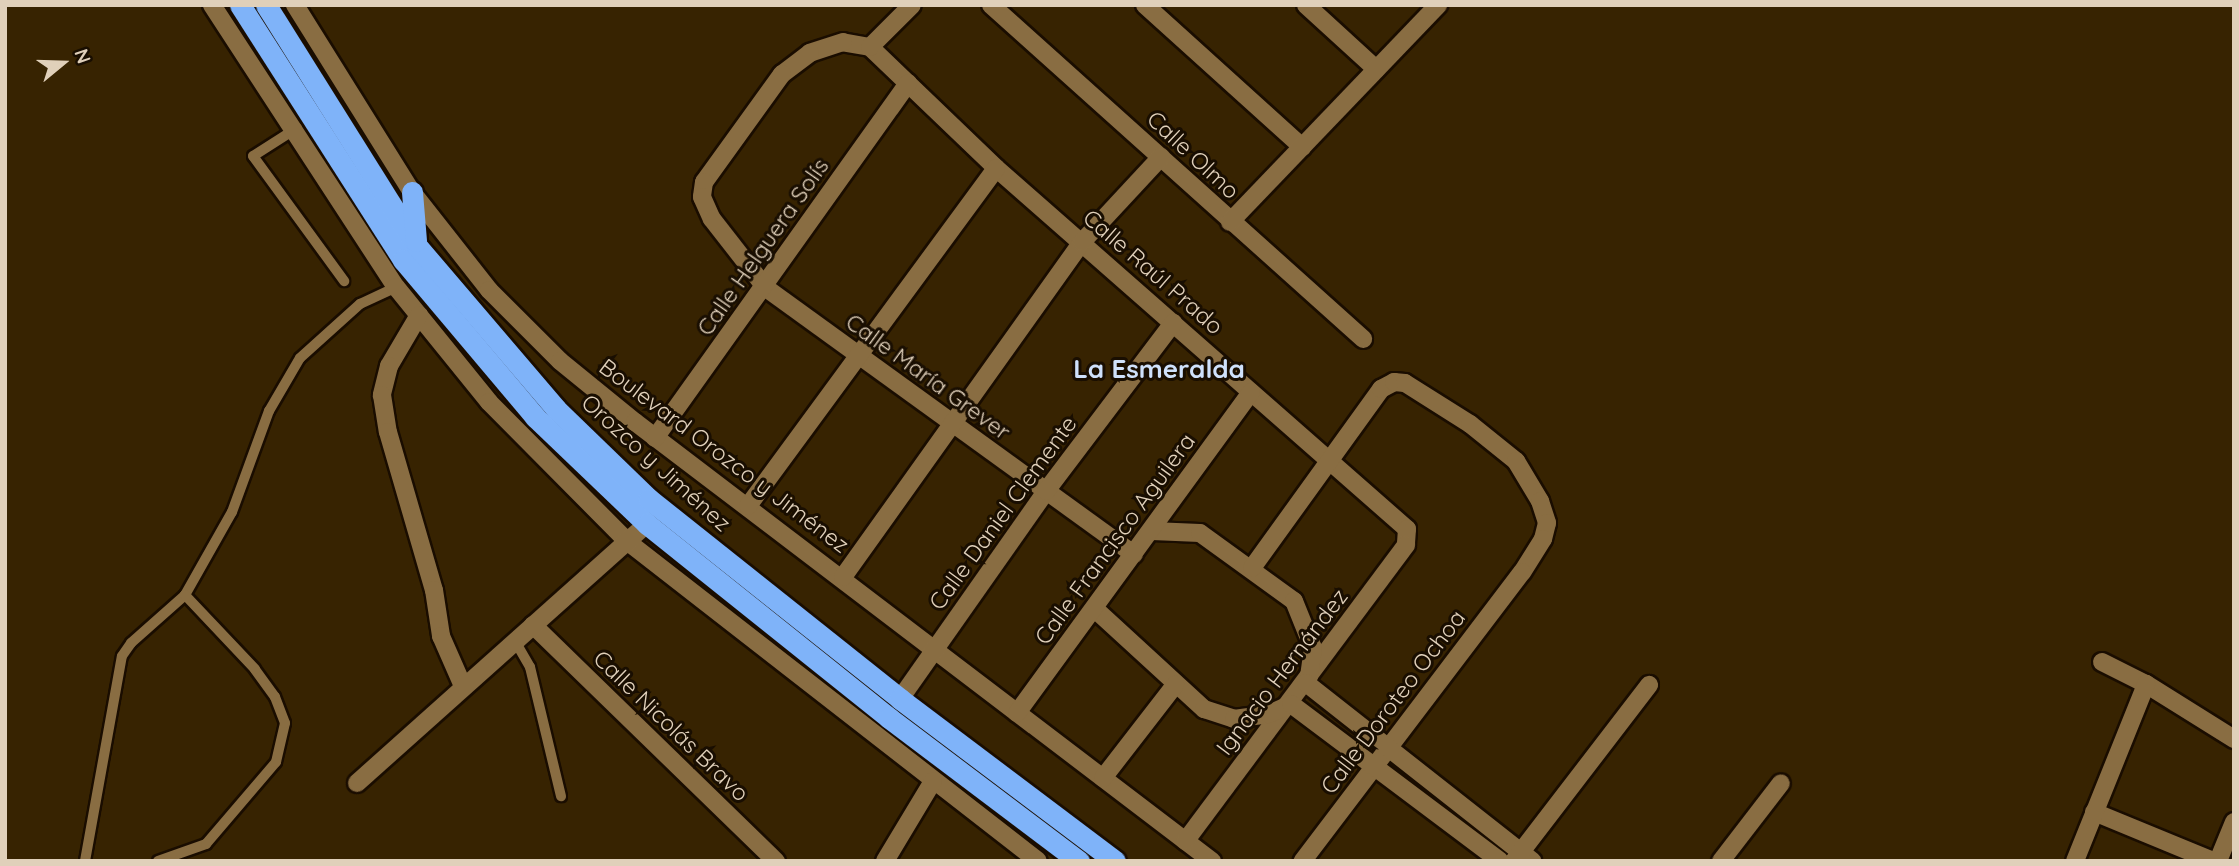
<!DOCTYPE html>
<meta charset="utf-8">
<style>
body{margin:0}
#map{position:relative;width:2239px;height:866px;overflow:hidden;background:#372301;font-family:Quicksand,sans-serif}
div>[style]{position:absolute}
.roads{filter:drop-shadow(2px 0 #1a0d00) drop-shadow(-2px 0 #1a0d00) drop-shadow(0 2px #1a0d00) drop-shadow(0 -2px #1a0d00)}
.lane>*{height:10px;margin:-5px;padding:0 5px;transform-origin:5px;border-radius:5px;background:#896d42}
.street>*{height:18px;margin:-9px;padding:0 9px;transform-origin:9px;border-radius:9px;background:#896d42}
.highway>*{height:21px;margin:-10.5px;padding:0 10.5px;transform-origin:10.5px;border-radius:10.5px;background:#7fb3f9}
span{translate:-50% -50%;white-space:nowrap;text-align:center;line-height:1.15;-webkit-text-stroke:6px #190e01;paint-order:stroke}
.street-label{font-size:23px;color:#e0d0ba}
.quarter-label{font-size:26px;color:#cfe1fb;font-weight:700}
.frame{position:absolute;inset:0;border:7px solid #e0d0ba;pointer-events:none}
.north{position:absolute;left:28px;top:28px;width:70px;height:70px;-webkit-text-stroke:5px #190e01;paint-order:stroke;rotate:71deg;font-size:19px;font-weight:700;line-height:28px;text-align:center;color:#e0d0ba}
.north::after{content:'';display:block;margin:auto;width:24px;height:32px;background:#e0d0ba;clip-path:polygon(50% 0,100% 100%,50% 72%,0 100%)}
</style>
<div id="map">
<div class="roads">
<div class="lane">
<i style="left:297px;top:128px;width:52px;rotate:147.5deg"></i>
<i style="left:253px;top:156px;width:155px;rotate:53.9deg"></i>
<i style="left:515px;top:641px;width:30px;rotate:60deg"></i>
<i style="left:530px;top:667px;width:133px;rotate:76.5deg"></i>
<i style="left:85px;top:861px;width:208px;rotate:-79.8deg"></i>
<i style="left:122px;top:656px;width:16px;rotate:-55deg"></i>
<i style="left:131px;top:643px;width:72px;rotate:-41.6deg"></i>
<i style="left:185px;top:595px;width:95px;rotate:-60.5deg"></i>
<i style="left:232px;top:512px;width:108px;rotate:-69.9deg"></i>
<i style="left:269px;top:411px;width:61px;rotate:-59.7deg"></i>
<i style="left:300px;top:358px;width:81px;rotate:-42deg"></i>
<i style="left:360px;top:304px;width:40px;rotate:-25deg"></i>
<i style="left:158px;top:861px;width:51px;rotate:-19.5deg"></i>
<i style="left:206px;top:844px;width:108px;rotate:-49.5deg"></i>
<i style="left:276px;top:762px;width:40px;rotate:-77deg"></i>
<i style="left:285px;top:723px;width:28px;rotate:-111deg"></i>
<i style="left:275px;top:697px;width:34px;rotate:-126deg"></i>
<i style="left:255px;top:669px;width:102px;rotate:-133.4deg"></i>
</div>
<div class="street">
<i style="left:212px;top:5px;width:337px;rotate:56.9deg"></i>
<i style="left:396px;top:287px;width:148px;rotate:51deg"></i>
<i style="left:489px;top:402px;width:197px;rotate:45.2deg"></i>
<i style="left:628px;top:542px;width:519px;rotate:37.88deg"></i>
<i style="left:295px;top:5px;width:221px;rotate:58deg"></i>
<i style="left:412px;top:192px;width:125px;rotate:51.8deg"></i>
<i style="left:489px;top:290px;width:100px;rotate:45deg"></i>
<i style="left:560px;top:361px;width:97px;rotate:39.1deg"></i>
<i style="left:635px;top:422px;width:725px;rotate:37.27deg"></i>
<i style="left:991px;top:5px;width:500px;rotate:41.9deg"></i>
<i style="left:1145px;top:5px;width:212px;rotate:42.1deg"></i>
<i style="left:1306px;top:5px;width:95px;rotate:42.4deg"></i>
<i style="left:870px;top:47px;width:175px;rotate:43.8deg"></i>
<i style="left:996px;top:168px;width:547px;rotate:41.29deg"></i>
<i style="left:1407px;top:529px;width:16px;rotate:94deg"></i>
<i style="left:1406px;top:545px;width:369px;rotate:126.7deg"></i>
<i style="left:870px;top:47px;width:27px;rotate:-170deg"></i>
<i style="left:843px;top:42px;width:35px;rotate:162deg"></i>
<i style="left:810px;top:53px;width:35px;rotate:143deg"></i>
<i style="left:782px;top:74px;width:133px;rotate:125.8deg"></i>
<i style="left:704px;top:182px;width:15px;rotate:98deg"></i>
<i style="left:702px;top:197px;width:24px;rotate:66deg"></i>
<i style="left:712px;top:219px;width:88px;rotate:52deg"></i>
<i style="left:766px;top:288px;width:454px;rotate:35.9deg"></i>
<i style="left:870px;top:47px;width:59px;rotate:-45deg"></i>
<i style="left:1230px;top:222px;width:301px;rotate:-46.2deg"></i>
<i style="left:419px;top:315px;width:59px;rotate:120.5deg"></i>
<i style="left:389px;top:366px;width:30px;rotate:104deg"></i>
<i style="left:382px;top:395px;width:37px;rotate:81deg"></i>
<i style="left:388px;top:432px;width:165px;rotate:73.8deg"></i>
<i style="left:434px;top:590px;width:47px;rotate:81.3deg"></i>
<i style="left:441px;top:636px;width:55px;rotate:66.3deg"></i>
<i style="left:655px;top:438px;width:436px;rotate:-54.5deg"></i>
<i style="left:748px;top:506px;width:419px;rotate:-53.7deg"></i>
<i style="left:1152px;top:531px;width:48px;rotate:2.4deg"></i>
<i style="left:1200px;top:533px;width:116px;rotate:35.9deg"></i>
<i style="left:1294px;top:601px;width:51px;rotate:68deg"></i>
<i style="left:1313px;top:648px;width:29px;rotate:98deg"></i>
<i style="left:1252px;top:568px;width:221px;rotate:-54.2deg"></i>
<i style="left:1381px;top:389px;width:15px;rotate:-28deg"></i>
<i style="left:1394px;top:382px;width:11px;rotate:5deg"></i>
<i style="left:1405px;top:383px;width:77px;rotate:32.2deg"></i>
<i style="left:1470px;top:424px;width:59px;rotate:38.8deg"></i>
<i style="left:1516px;top:461px;width:47px;rotate:59deg"></i>
<i style="left:1540px;top:501px;width:23px;rotate:72deg"></i>
<i style="left:1547px;top:523px;width:16px;rotate:104deg"></i>
<i style="left:1543px;top:539px;width:39px;rotate:122deg"></i>
<i style="left:1522px;top:572px;width:363px;rotate:127.2deg"></i>
<i style="left:843px;top:577px;width:412px;rotate:-54.5deg"></i>
<i style="left:1082px;top:242px;width:116px;rotate:-47.1deg"></i>
<i style="left:1096px;top:610px;width:147px;rotate:42.5deg"></i>
<i style="left:1204px;top:709px;width:32px;rotate:18deg"></i>
<i style="left:1234px;top:719px;width:35px;rotate:-8deg"></i>
<i style="left:1269px;top:714px;width:24px;rotate:-24deg"></i>
<i style="left:1291px;top:704px;width:261px;rotate:36.9deg"></i>
<i style="left:533px;top:625px;width:339px;rotate:44.2deg"></i>
<i style="left:2102px;top:662px;width:49px;rotate:26.6deg"></i>
<i style="left:2146px;top:684px;width:104px;rotate:32deg"></i>
<i style="left:1306px;top:683px;width:288px;rotate:38.2deg"></i>
<i style="left:900px;top:699px;width:254px;rotate:-54.9deg"></i>
<i style="left:1046px;top:491px;width:211px;rotate:-52.9deg"></i>
<i style="left:1017px;top:713px;width:397px;rotate:-53.9deg"></i>
<i style="left:1103px;top:778px;width:118px;rotate:-52.3deg"></i>
<i style="left:357px;top:783px;width:389px;rotate:-41.8deg"></i>
<i style="left:2094px;top:812px;width:129px;rotate:22.4deg"></i>
<i style="left:885px;top:861px;width:93px;rotate:-59deg"></i>
<i style="left:1514px;top:861px;width:222px;rotate:-52.5deg"></i>
<i style="left:1721px;top:861px;width:98px;rotate:-52.4deg"></i>
<i style="left:2075px;top:861px;width:191px;rotate:-68.1deg"></i>
<i style="left:2218px;top:861px;width:42px;rotate:-67.7deg"></i>
</div>
<div class="highway">
<i style="left:240px;top:5px;width:303px;rotate:57.4deg"></i>
<i style="left:403px;top:260px;width:205px;rotate:49.9deg"></i>
<i style="left:535px;top:417px;width:155px;rotate:43.7deg"></i>
<i style="left:647px;top:524px;width:310px;rotate:38.7deg"></i>
<i style="left:889px;top:718px;width:238px;rotate:37deg"></i>
<i style="left:266px;top:5px;width:284px;rotate:57.9deg"></i>
<i style="left:417px;top:246px;width:214px;rotate:49.5deg"></i>
<i style="left:556px;top:409px;width:129px;rotate:44.1deg"></i>
<i style="left:649px;top:499px;width:321px;rotate:38.5deg"></i>
<i style="left:900px;top:699px;width:269px;rotate:37deg"></i>
<i style="left:412px;top:192px;width:49px;rotate:85.3deg"></i>
</div>
</div>
<div class="street-label">
<span style="left:1193px;top:155px;rotate:43deg">Calle Olmo</span>
<span style="left:763px;top:247px;rotate:-55deg">Calle Helguera Solís</span>
<span style="left:1153px;top:272px;rotate:41deg">Calle Raúl Prado</span>
<span style="left:928px;top:377px;rotate:36deg">Calle María Grever</span>
<span style="left:724px;top:456px;rotate:37deg">Boulevard Orozco y Jiménez</span>
<span style="left:656px;top:463px;rotate:42deg">Orozco y Jiménez</span>
<span style="left:1003px;top:513px;rotate:-54deg">Calle Daniel Clemente</span>
<span style="left:1115px;top:539px;rotate:-54deg">Calle Francisco Aguilera</span>
<span style="left:1282px;top:672px;rotate:-53deg">Ignacio Hernández</span>
<span style="left:1393px;top:702px;rotate:-53deg">Calle Doroteo Ochoa</span>
<span style="left:671px;top:726px;rotate:44deg">Calle Nicolás Bravo</span>
</div>
<div class="quarter-label">
<span style="left:1159px;top:369px">La Esmeralda</span>
</div>
<div class="frame"></div>
<div class="north">N</div>
</div>
